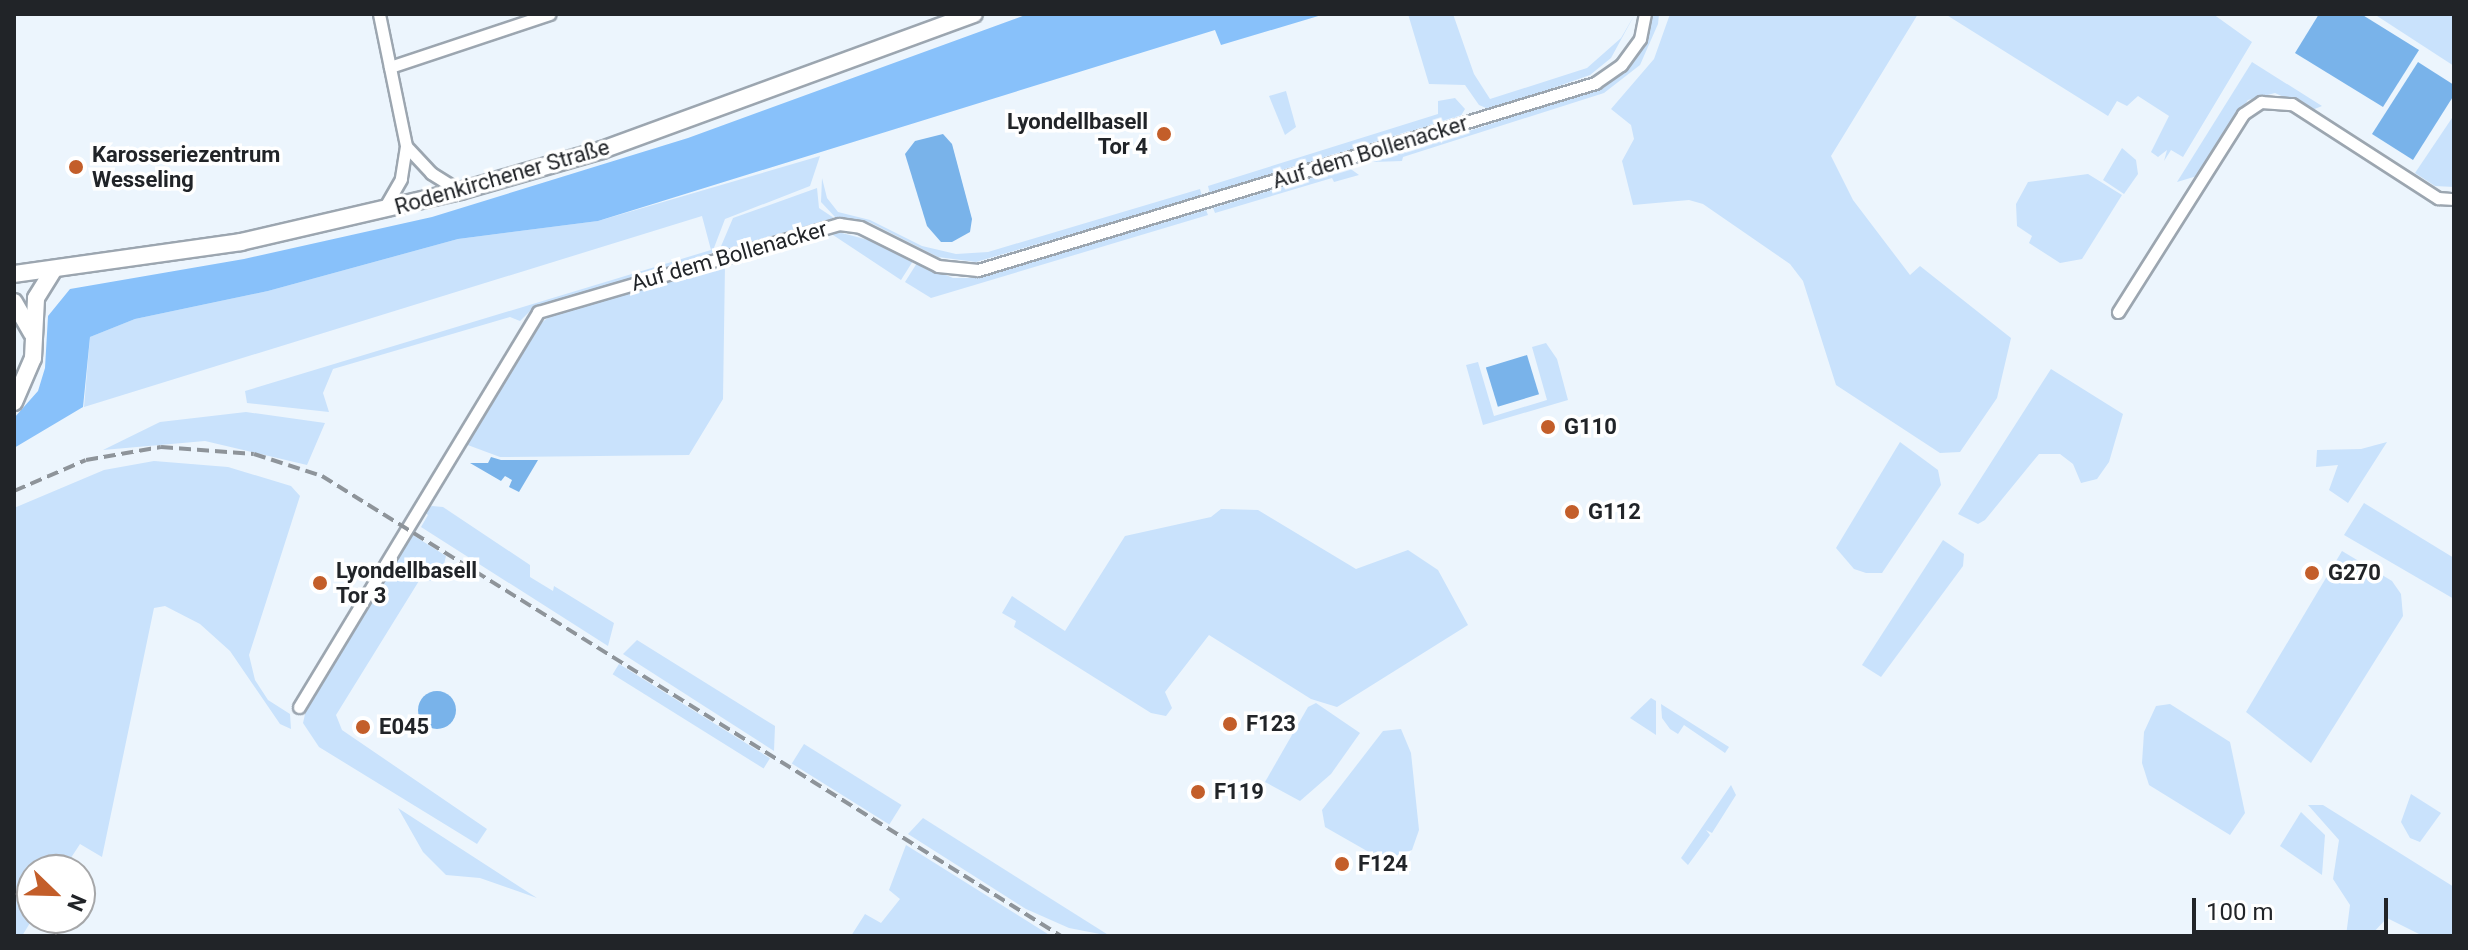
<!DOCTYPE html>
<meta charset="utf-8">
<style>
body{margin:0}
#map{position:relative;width:2468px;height:950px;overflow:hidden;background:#ecf5fd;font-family:Roboto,sans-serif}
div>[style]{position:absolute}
.green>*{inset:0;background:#c9e2fc;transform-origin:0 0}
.forest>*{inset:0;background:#88c1fa}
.water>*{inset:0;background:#79b3ea;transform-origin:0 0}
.round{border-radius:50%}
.roads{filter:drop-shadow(2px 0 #9ca6b0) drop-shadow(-2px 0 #9ca6b0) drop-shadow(0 2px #9ca6b0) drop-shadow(0 -2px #9ca6b0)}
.street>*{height:11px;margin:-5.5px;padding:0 5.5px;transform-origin:5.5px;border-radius:5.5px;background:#fff}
.secondary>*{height:16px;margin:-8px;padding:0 8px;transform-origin:8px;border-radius:8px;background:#fff}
.rail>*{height:4px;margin-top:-2px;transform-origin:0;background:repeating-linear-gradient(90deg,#8e949a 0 12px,transparent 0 18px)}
.dots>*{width:22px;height:22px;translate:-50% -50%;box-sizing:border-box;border:4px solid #fff;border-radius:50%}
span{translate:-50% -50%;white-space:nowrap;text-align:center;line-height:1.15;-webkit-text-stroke:7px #fff;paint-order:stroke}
.poi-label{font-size:22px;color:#212428;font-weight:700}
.right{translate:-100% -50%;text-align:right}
.left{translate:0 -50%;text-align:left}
.street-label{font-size:22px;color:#212428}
.frame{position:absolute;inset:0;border:16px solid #212428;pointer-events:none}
.north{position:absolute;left:16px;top:854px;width:80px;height:80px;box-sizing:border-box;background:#fff;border:2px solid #a6a7a9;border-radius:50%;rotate:113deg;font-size:22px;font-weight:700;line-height:32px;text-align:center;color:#212428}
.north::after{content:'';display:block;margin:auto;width:28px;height:36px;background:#c35e2a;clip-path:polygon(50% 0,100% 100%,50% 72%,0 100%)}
.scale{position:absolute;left:2192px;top:898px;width:196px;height:36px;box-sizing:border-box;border:4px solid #212428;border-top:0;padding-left:10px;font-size:24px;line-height:28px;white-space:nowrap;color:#212428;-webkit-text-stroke:6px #fff;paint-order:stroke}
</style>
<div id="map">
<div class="green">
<i style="clip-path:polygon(1408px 14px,1453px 14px,1474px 74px,1490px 99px,1587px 68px,1621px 38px,1635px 14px,1611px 58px,1590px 75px,1491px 110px,1479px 105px,1465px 85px,1429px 84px)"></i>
<i style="clip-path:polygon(1653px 14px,1659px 14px,1658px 24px,1640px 65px,1604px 93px,1403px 157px,1402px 161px,1373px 162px,1602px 88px,1635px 61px)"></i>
<i style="clip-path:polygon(1670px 14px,1918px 14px,1831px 156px,1853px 200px,1910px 275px,1920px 266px,2011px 338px,1997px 398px,1960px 452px,1940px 453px,1836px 385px,1803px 281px,1790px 264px,1703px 204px,1689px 200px,1633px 205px,1622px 161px,1634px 139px,1631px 125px,1611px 109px,1654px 59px)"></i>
<i style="clip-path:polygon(1945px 14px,2213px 14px,2252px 42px,2183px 157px,2171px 150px,2164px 161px,2167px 150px,2158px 157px,2151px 152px,2169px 116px,2138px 96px,2127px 106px,2117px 101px,2108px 116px)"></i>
<i style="clip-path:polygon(2374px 14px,2454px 14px,2454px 66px)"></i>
<i style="clip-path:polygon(2252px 62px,2322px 106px,2312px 110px,2275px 93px,2248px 100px,2197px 176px,2177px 182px)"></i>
<i style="clip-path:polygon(1286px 91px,1296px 127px,1285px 135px,1269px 96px)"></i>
<i style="clip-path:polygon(1455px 98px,1465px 109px,1459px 119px,1210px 194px,1208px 186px,1438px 114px,1438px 101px)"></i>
<i style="clip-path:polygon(2454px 115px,2454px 187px,2435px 186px,2415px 173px)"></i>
<i style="clip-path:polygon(2122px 148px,2136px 160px,2138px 174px,2124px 194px,2103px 180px)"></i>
<i style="clip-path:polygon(820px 156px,810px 186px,725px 219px,712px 253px,533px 308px,520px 321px,510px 317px,333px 369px,323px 393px,329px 412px,247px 403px,245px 391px,711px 250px,702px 216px,84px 407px,90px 337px,135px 319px,268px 291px,458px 239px,598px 221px)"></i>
<i style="clip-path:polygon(1348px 167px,1359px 175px,1334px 182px,1332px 178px,1215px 213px,1213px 208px)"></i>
<i style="clip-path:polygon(2088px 174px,2122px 195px,2082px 259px,2060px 263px,2029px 243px,2032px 236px,2017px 226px,2016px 204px,2028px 182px)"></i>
<i style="clip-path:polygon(822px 178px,827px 198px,838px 212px,870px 220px,922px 246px,956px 254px,988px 252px,1200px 189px,1202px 196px,976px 262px,938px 257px,869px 222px,836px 218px,821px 202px)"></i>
<i style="clip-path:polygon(817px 188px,819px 208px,834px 218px,719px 251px,733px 218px)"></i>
<i style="clip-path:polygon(1206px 210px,1208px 215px,931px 298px,905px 282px,917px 263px,953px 278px,978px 278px)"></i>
<i style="clip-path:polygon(838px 232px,876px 242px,913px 261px,901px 280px,830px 233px,725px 265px,723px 399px,689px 455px,500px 457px,465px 444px,536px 327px,550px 316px,823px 233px)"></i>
<i style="clip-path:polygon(1546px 343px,1557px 359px,1568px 400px,1483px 425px,1466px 365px,1478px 362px,1494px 416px,1547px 400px,1532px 347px)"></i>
<i style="clip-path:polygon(2051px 369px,2123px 414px,2109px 462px,2097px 479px,2081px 483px,2073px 464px,2060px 454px,2039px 454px,1985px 520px,1978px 524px,1958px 514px)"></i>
<i style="clip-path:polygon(246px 412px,325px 423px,307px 465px,205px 441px,103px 450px,160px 422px)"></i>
<i style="clip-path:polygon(1900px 442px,1938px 470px,1941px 485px,1882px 573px,1866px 573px,1854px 569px,1836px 548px)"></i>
<i style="clip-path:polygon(2387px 442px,2348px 503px,2329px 490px,2338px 465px,2316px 467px,2317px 450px,2361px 449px)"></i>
<i style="clip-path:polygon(154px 461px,228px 467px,291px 486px,300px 496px,249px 655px,255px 680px,268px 700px,290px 714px,291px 729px,280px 724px,230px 651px,200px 624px,165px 606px,154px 608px,102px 857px,80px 844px,63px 870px,32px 870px,33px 918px,22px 936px,14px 936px,14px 508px,104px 470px)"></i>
<i style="clip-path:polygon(2364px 503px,2454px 558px,2454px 599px,2344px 535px)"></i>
<i style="clip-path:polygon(432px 506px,443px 507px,530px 565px,530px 577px,553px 591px,554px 586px,614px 623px,608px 646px,421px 527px,428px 515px,422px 510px)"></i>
<i style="clip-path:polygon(1221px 509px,1258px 510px,1356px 569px,1408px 550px,1438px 570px,1468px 625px,1337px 707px,1311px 699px,1209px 635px,1165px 692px,1172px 708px,1166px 716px,1151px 713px,1014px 627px,1016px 621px,1002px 613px,1012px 596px,1065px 631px,1125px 536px,1211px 517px)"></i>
<i style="clip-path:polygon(408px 532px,446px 556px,443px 568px,430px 581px,422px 576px,336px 715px,342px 730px,487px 829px,477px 844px,319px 747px,303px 723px,310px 692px)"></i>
<i style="clip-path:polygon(1943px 540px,1964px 554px,1963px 566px,1881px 677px,1862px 665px)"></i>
<i style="clip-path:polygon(2342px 551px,2392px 581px,2401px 594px,2403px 616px,2311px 763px,2246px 712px)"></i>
<i style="clip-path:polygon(637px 640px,775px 726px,774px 751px,623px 654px)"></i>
<i style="left:619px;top:664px;width:178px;height:12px;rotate:32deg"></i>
<i style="clip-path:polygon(1651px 698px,1656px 701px,1656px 735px,1630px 718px)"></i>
<i style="clip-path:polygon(1316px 703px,1360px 733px,1331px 774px,1300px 801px,1265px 782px,1308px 707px)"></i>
<i style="clip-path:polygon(1661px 704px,1729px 747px,1725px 753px,1684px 725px,1678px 734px,1670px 729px,1662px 718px)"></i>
<i style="clip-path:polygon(2170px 704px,2230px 742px,2245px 813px,2230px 835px,2149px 785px,2142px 763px,2144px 732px,2156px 706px)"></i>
<i style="clip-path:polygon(1401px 729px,1411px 753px,1419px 830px,1412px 850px,1392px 857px,1374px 855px,1325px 827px,1322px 810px,1383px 731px)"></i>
<i style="left:804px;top:744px;width:115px;height:23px;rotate:32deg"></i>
<i style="clip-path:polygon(1731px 785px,1736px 795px,1712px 833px,1706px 830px,1710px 835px,1688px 865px,1681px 858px)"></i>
<i style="clip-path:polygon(2411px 794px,2441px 813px,2420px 842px,2410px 838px,2401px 822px)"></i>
<i style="clip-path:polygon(2308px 805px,2323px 805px,2454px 887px,2454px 936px,2423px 936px,2387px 918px,2370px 936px,2346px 936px,2350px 905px,2333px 879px,2339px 840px)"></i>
<i style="clip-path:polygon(398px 808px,537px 898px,480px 878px,446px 875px,423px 852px)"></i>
<i style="clip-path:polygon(2301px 812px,2325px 835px,2322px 875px,2280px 846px)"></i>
<i style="clip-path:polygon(923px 818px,1110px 936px,1069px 928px,1026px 909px,908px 834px)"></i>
<i style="clip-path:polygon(906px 845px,1051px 936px,851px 936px,865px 914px,881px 923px,900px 899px,889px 890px)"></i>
</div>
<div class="forest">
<i style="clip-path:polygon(1028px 14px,1325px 14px,1221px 45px,1215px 30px,598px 221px,458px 239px,268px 291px,135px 319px,90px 337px,83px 407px,14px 448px,14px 418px,38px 391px,45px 368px,48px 316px,70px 289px,244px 259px,432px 217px,688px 138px)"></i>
</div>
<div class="water">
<i style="clip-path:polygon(2319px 14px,2361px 14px,2419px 50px,2383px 107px,2295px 53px)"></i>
<i style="clip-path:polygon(2418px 62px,2454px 85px,2454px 95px,2413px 160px,2372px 134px)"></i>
<i style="clip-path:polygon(943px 134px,952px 144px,972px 219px,970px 232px,952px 242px,941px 242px,927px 226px,905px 154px,915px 141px)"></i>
<i style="left:1527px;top:355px;width:41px;height:43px;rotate:73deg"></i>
<i style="clip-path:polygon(491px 457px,501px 460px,538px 460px,519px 492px,509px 487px,512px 480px,505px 476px,501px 481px,470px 463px,488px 463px)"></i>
<i class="round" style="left:418px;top:691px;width:38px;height:38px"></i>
</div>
<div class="roads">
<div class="street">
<i style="left:379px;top:14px;width:135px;rotate:78.4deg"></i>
<i style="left:406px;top:146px;width:33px;rotate:99deg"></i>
<i style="left:401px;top:179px;width:36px;rotate:120deg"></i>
<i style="left:390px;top:67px;width:168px;rotate:-18.4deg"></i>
<i style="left:406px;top:146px;width:37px;rotate:47deg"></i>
<i style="left:431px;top:173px;width:34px;rotate:32deg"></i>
<i style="left:2118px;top:312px;width:234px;rotate:-57.7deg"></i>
<i style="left:2243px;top:114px;width:22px;rotate:-34deg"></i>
<i style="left:2261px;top:102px;width:31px;rotate:4deg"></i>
<i style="left:2292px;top:104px;width:174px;rotate:32.8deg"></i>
<i style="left:2438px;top:198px;width:16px;rotate:4deg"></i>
<i style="left:299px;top:707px;width:462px;rotate:-58.8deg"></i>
<i style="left:538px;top:312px;width:314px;rotate:-16.3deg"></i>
<i style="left:839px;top:224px;width:21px;rotate:8deg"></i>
<i style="left:860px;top:227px;width:87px;rotate:26.6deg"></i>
<i style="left:938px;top:266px;width:40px;rotate:5.7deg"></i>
<i style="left:978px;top:270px;width:645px;rotate:-16.86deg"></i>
<i style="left:1595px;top:83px;width:32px;rotate:-35deg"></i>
<i style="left:1621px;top:65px;width:32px;rotate:-54deg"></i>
<i style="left:1640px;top:39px;width:25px;rotate:-79deg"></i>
</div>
<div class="secondary">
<i style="left:14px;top:274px;width:229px;rotate:-8deg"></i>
<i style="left:241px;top:242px;width:225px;rotate:-13.1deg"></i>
<i style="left:460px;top:191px;width:148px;rotate:-16.1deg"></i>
<i style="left:602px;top:150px;width:396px;rotate:-20.1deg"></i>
<i style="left:14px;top:302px;width:36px;rotate:60deg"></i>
<i style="left:14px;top:402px;width:48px;rotate:-66.6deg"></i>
<i style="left:33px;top:358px;width:60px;rotate:-87.1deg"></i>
<i style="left:36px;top:298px;width:32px;rotate:-58deg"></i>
</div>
</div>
<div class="rail">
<i style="left:14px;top:491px;width:78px;rotate:-23.3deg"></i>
<i style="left:86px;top:460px;width:76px;rotate:-9.8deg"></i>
<i style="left:161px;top:447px;width:93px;rotate:4.3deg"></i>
<i style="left:254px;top:454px;width:71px;rotate:17.9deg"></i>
<i style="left:322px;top:476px;width:870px;rotate:31.9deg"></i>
</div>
<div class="dots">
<i style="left:1164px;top:134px;background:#c35e2a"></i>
<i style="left:76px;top:167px;background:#c35e2a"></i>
<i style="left:1548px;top:427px;background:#c35e2a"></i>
<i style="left:1572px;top:512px;background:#c35e2a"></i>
<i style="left:2312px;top:573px;background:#c35e2a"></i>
<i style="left:320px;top:583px;background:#c35e2a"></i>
<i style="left:1230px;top:724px;background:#c35e2a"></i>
<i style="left:363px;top:727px;background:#c35e2a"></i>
<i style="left:1198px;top:792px;background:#c35e2a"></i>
<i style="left:1342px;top:864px;background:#c35e2a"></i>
</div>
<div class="poi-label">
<span class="right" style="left:1148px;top:134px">Lyondellbasell<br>Tor 4</span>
<span class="left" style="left:92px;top:167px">Karosseriezentrum<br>Wesseling</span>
<span class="left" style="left:1564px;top:427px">G110</span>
<span class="left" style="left:1588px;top:512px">G112</span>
<span class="left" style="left:336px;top:583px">Lyondellbasell<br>Tor 3</span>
<span class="left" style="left:2328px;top:573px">G270</span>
<span class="left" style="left:1246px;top:724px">F123</span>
<span class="left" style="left:379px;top:727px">E045</span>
<span class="left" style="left:1214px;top:792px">F119</span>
<span class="left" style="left:1358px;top:864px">F124</span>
</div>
<div class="street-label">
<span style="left:1370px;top:152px;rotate:-17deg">Auf dem Bollenacker</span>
<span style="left:502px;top:177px;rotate:-16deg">Rodenkirchener Straße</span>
<span style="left:729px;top:256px;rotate:-16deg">Auf dem Bollenacker</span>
</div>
<div class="frame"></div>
<div class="north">N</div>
<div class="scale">100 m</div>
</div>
